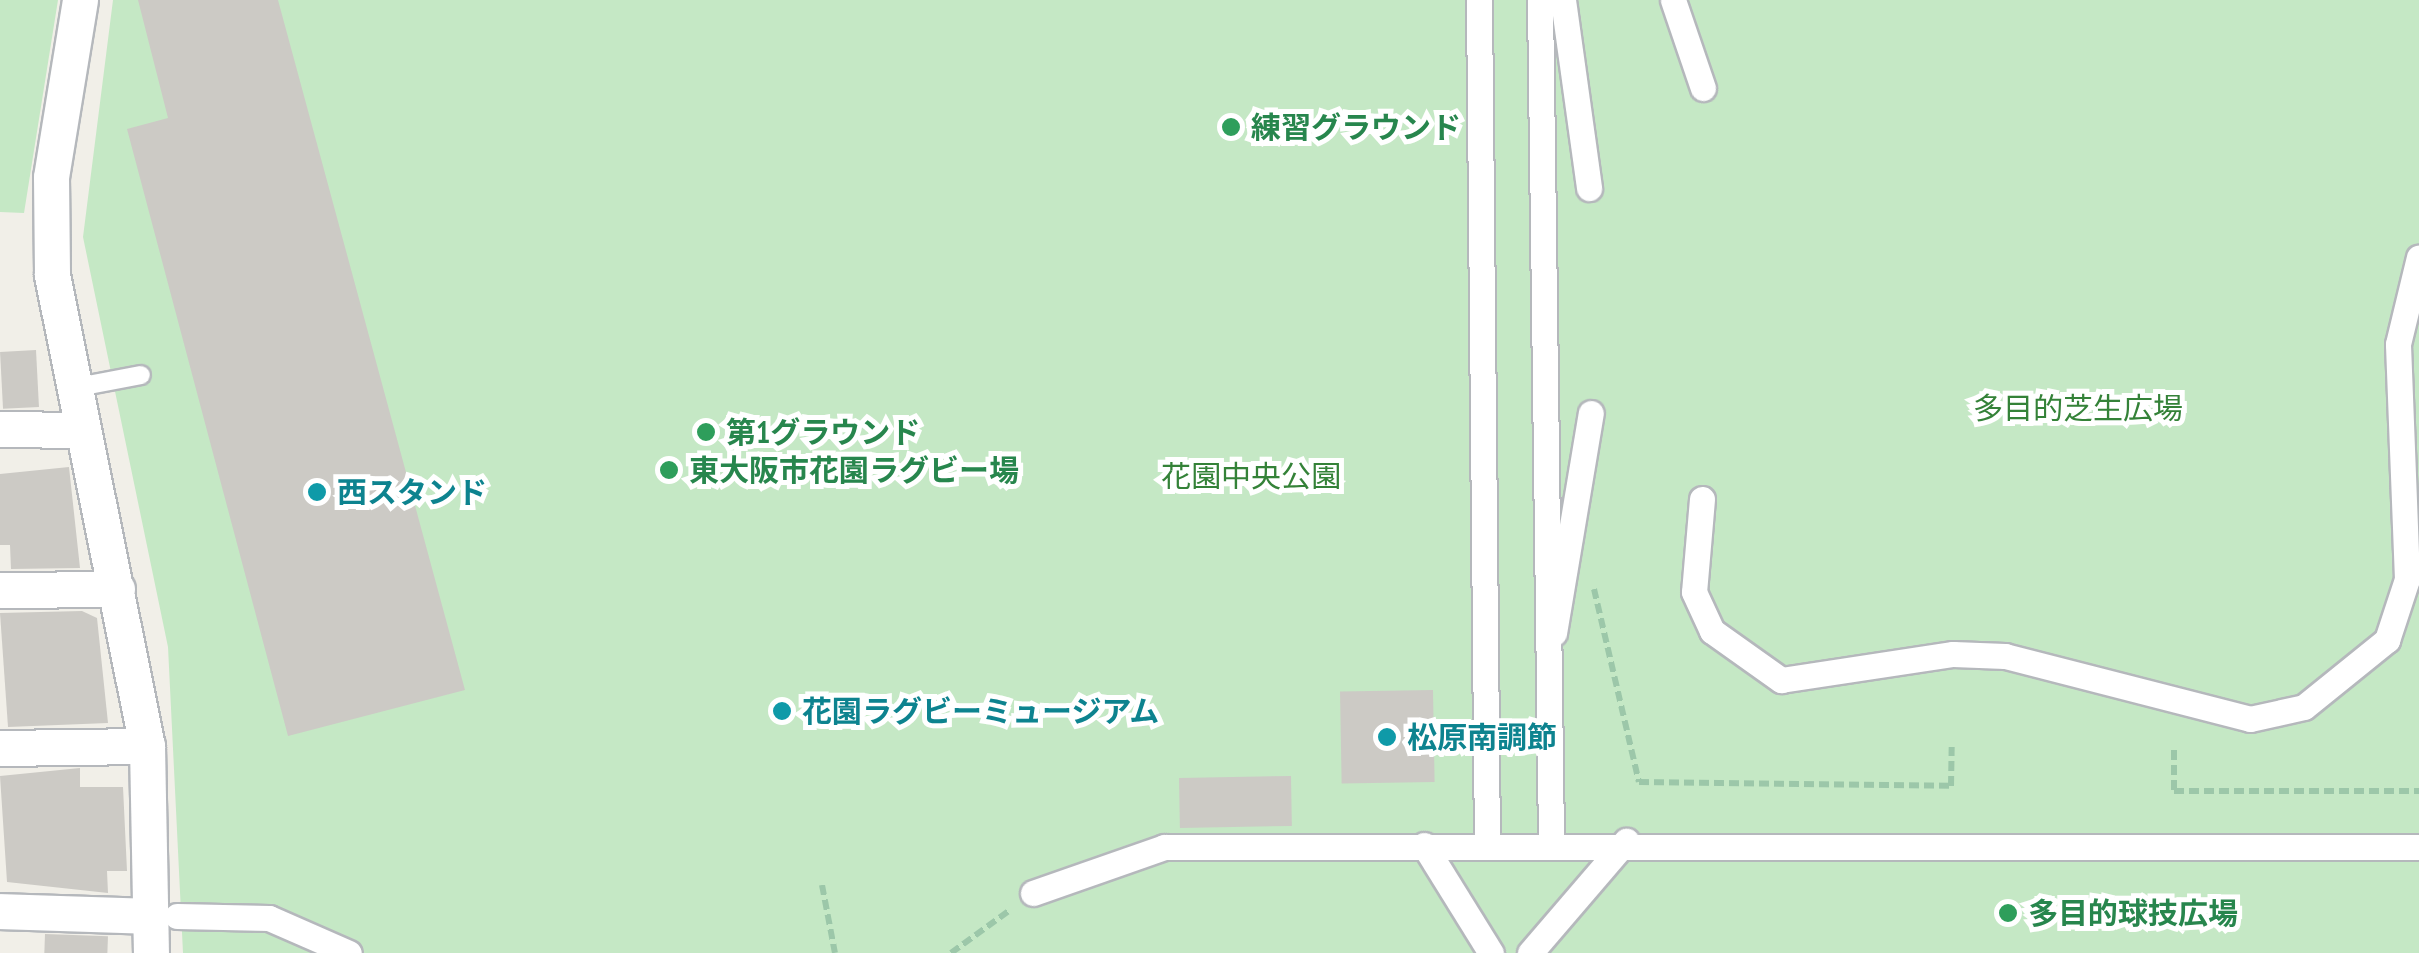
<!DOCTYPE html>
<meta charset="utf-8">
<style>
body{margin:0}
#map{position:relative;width:2419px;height:953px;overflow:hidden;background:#f1efe8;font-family:"PT Sans Narrow","Noto Sans JP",sans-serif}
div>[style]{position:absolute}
.green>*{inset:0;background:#c5e8c5}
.building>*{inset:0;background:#cccac5;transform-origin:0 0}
.path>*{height:6px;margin-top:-3px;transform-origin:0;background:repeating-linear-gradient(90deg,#9cc7a9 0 10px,transparent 0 15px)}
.roads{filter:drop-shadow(2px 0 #b5b8bc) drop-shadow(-2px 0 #b5b8bc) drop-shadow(0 2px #b5b8bc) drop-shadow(0 -2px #b5b8bc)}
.service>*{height:18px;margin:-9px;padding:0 9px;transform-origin:9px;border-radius:9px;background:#fff}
.pedestrian>*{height:25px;margin:-12.5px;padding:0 12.5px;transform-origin:12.5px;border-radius:12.5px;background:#fff}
.minor>*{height:35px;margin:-17.5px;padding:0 17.5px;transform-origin:17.5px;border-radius:17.5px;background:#fff}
.dots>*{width:28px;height:28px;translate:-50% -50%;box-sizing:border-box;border:5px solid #fff;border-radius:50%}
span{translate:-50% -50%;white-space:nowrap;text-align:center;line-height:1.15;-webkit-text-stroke:10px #fff;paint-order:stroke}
.leisure-label{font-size:30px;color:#27864d;font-weight:700}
.left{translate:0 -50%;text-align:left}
.park-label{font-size:30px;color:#348238}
.culture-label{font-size:30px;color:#0d838f;font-weight:700}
</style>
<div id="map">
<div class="green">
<i style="clip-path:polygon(0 0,58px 0,24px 213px,0 212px)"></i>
<i style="clip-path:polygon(113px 0,2419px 0,2419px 953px,183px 953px,168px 647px,83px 237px)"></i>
</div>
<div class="building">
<i style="clip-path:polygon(138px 0,278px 0,465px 690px,288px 736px,127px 129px,168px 118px)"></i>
<i style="left:36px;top:350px;width:57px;height:36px;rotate:87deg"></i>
<i style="clip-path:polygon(69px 467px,80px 568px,11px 569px,10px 545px,0 545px,0 474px)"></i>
<i style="clip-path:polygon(82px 611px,97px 618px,108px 723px,8px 727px,0 613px)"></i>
<i style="left:1433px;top:690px;width:92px;height:93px;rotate:89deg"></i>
<i style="clip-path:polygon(80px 768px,80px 787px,123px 787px,127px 871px,107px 871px,108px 893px,7px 882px,0 776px)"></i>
<i style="left:1291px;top:776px;width:50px;height:112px;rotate:89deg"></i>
<i style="left:45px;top:934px;width:63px;height:19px;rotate:2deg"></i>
</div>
<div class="path">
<i style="left:1594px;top:589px;width:198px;rotate:76.9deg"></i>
<i style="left:1639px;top:782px;width:312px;rotate:0.7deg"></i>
<i style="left:1951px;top:786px;width:39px;rotate:-89deg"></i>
<i style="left:2174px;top:750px;width:41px;rotate:90deg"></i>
<i style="left:2174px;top:791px;width:245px"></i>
<i style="left:822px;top:885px;width:69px;rotate:79.2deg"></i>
<i style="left:951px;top:953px;width:73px;rotate:-36.1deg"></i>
</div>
<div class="roads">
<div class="service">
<i style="left:73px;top:388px;width:69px;rotate:-10.8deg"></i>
</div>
<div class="pedestrian">
<i style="left:1479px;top:0;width:842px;rotate:89.46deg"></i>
<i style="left:1540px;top:0;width:842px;rotate:89.25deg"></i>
<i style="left:1563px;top:0;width:190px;rotate:82.1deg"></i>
<i style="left:1673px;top:0;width:93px;rotate:71.2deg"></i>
<i style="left:1702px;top:499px;width:93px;rotate:94.9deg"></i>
<i style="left:1694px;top:592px;width:43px;rotate:65.2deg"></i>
<i style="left:1712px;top:631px;width:85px;rotate:35.4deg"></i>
<i style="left:1781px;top:680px;width:174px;rotate:-8.6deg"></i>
<i style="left:1953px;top:654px;width:52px;rotate:2.2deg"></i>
<i style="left:2005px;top:656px;width:253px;rotate:14.4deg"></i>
<i style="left:2250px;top:719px;width:55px;rotate:-12.5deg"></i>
<i style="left:2304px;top:707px;width:107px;rotate:-38.9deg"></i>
<i style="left:2387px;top:640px;width:64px;rotate:-71.8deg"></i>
<i style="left:2407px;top:579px;width:235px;rotate:-92.2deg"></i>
<i style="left:2398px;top:344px;width:89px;rotate:-76.4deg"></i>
<i style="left:1554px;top:633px;width:223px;rotate:-80.5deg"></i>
<i style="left:1424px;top:845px;width:127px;rotate:58.2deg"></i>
<i style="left:1033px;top:893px;width:139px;rotate:-19.3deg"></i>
<i style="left:1164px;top:847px;width:1255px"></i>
<i style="left:177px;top:916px;width:92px;rotate:1.2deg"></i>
<i style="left:269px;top:918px;width:87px;rotate:23.6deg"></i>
<i style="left:1530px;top:953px;width:148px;rotate:-49.4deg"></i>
</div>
<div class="minor">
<i style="left:80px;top:0;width:179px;rotate:99.3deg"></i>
<i style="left:51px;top:177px;width:98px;rotate:89.4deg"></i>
<i style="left:52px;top:275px;width:480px;rotate:78.6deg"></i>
<i style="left:147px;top:746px;width:207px;rotate:88.9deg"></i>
<i style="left:0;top:429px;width:81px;rotate:0.7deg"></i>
<i style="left:0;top:590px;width:117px;rotate:-0.5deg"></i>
<i style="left:0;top:748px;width:147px;rotate:-0.8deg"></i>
<i style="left:0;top:911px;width:151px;rotate:1.9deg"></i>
</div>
</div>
<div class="dots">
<i style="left:1231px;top:127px;background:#2e9e5b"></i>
<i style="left:706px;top:432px;background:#2e9e5b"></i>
<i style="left:669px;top:470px;background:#2e9e5b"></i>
<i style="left:317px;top:492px;background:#0f9aa8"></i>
<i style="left:782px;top:711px;background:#0f9aa8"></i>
<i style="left:1387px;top:737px;background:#0f9aa8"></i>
<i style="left:2008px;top:913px;background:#2e9e5b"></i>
</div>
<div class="leisure-label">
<span class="left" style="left:1251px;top:127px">練習グラウンド</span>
<span class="left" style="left:726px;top:432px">第1グラウンド</span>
<span class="left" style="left:689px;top:470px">東大阪市花園ラグビー場</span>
<span class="left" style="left:2028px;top:913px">多目的球技広場</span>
</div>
<div class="park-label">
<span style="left:2078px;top:408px">多目的芝生広場</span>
<span style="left:1251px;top:476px">花園中央公園</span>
</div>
<div class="culture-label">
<span class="left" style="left:337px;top:492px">西スタンド</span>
<span class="left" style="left:802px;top:711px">花園ラグビーミュージアム</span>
<span class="left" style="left:1407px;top:737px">松原南調節</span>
</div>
</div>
